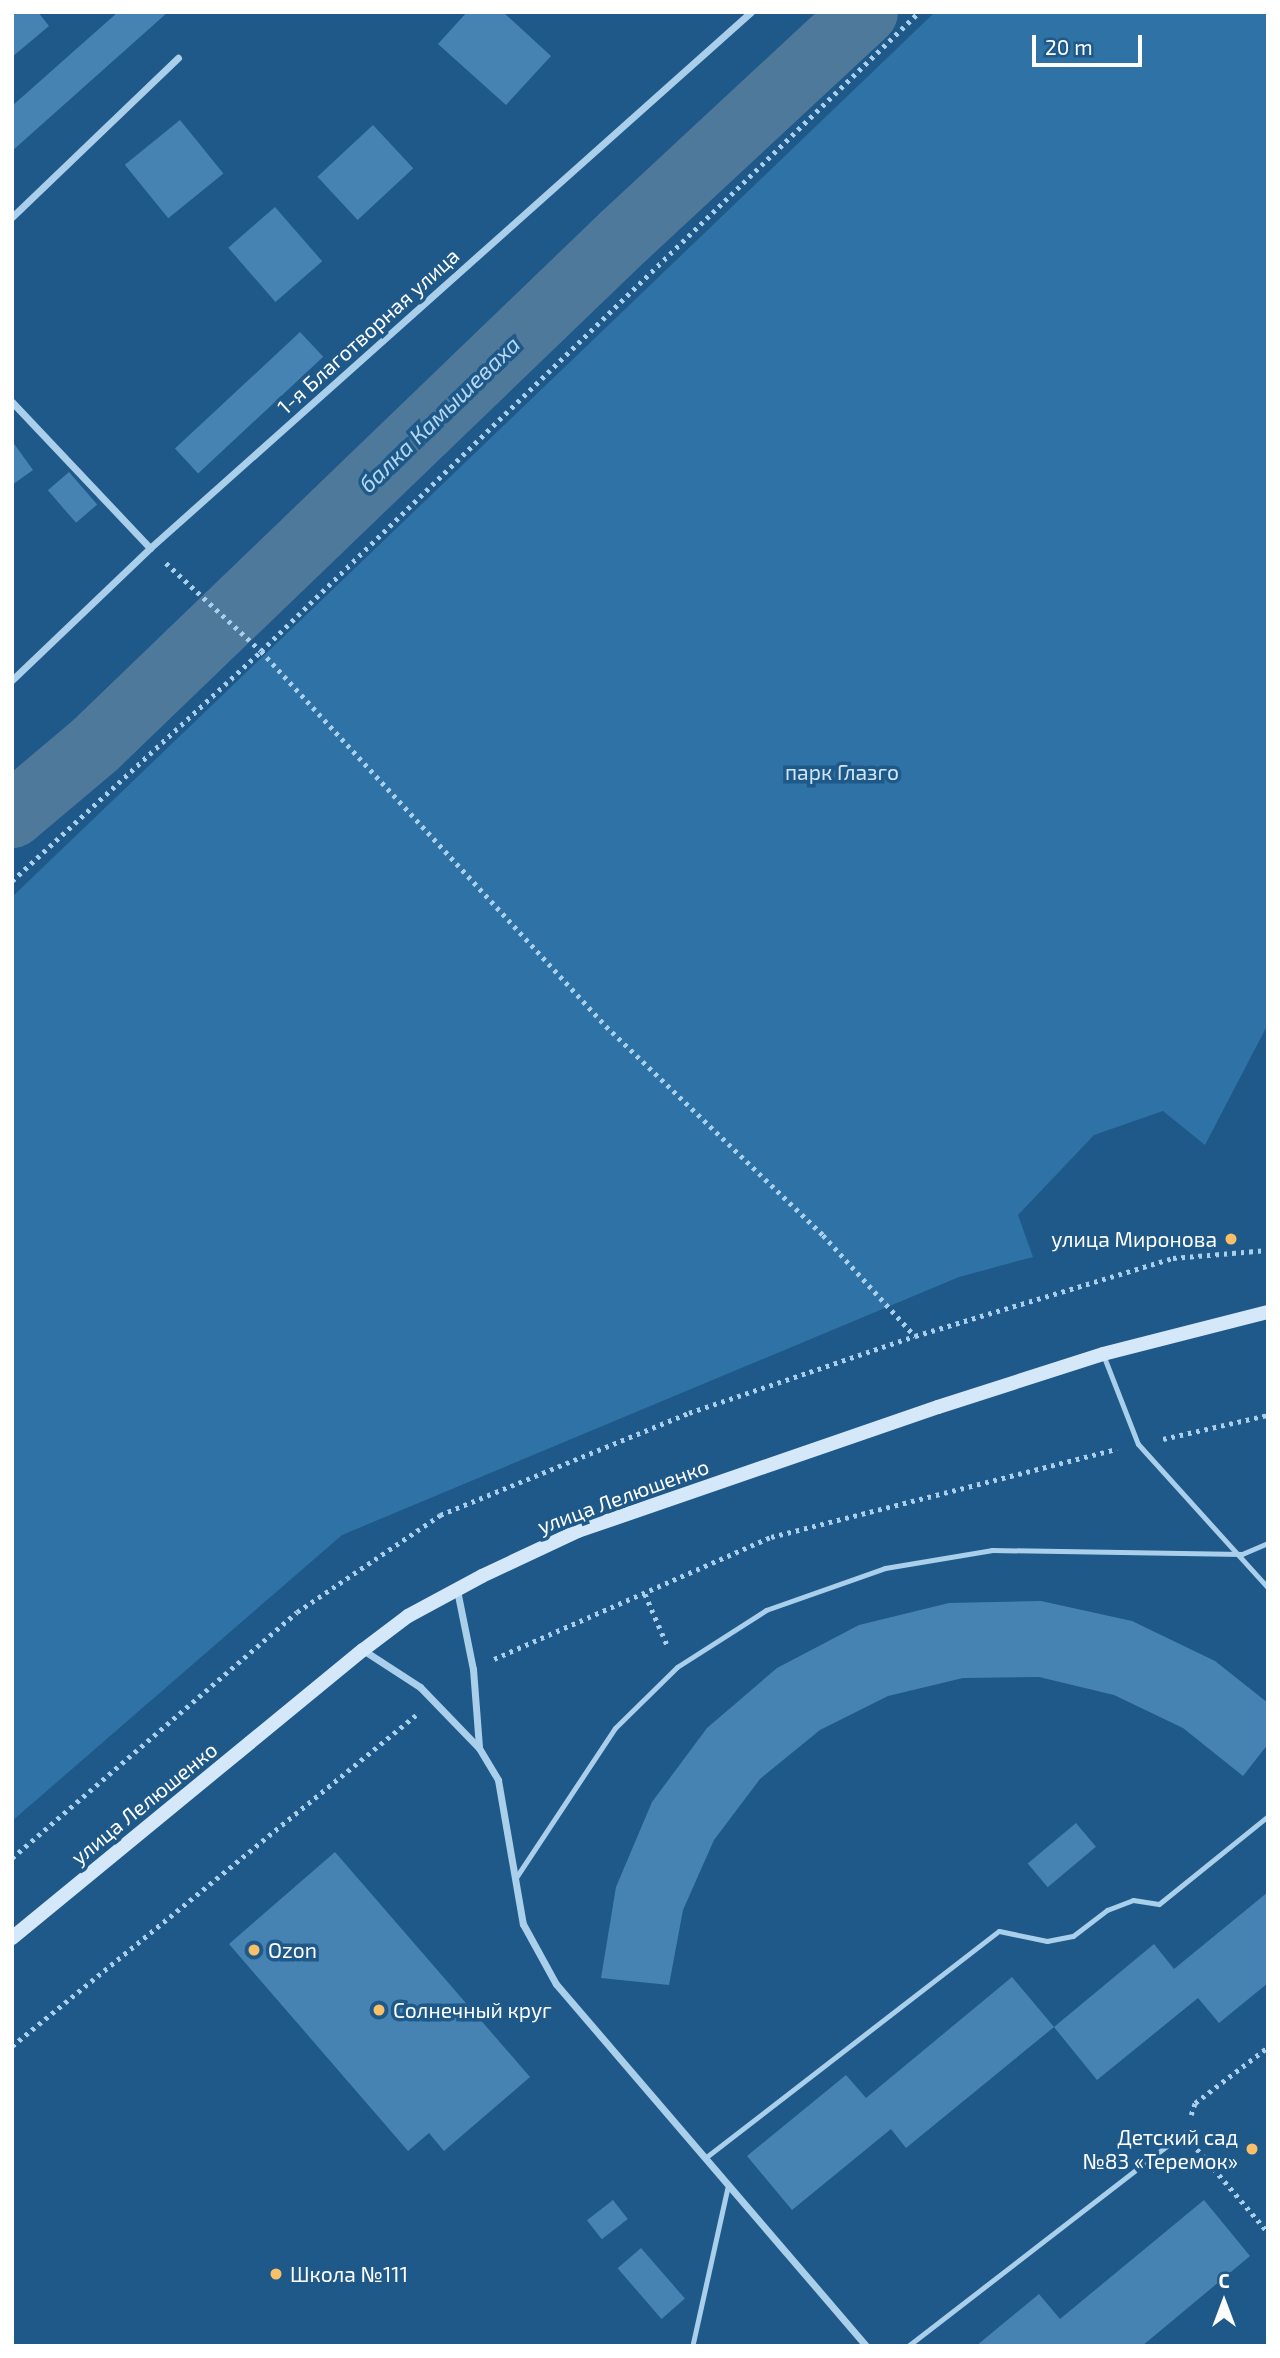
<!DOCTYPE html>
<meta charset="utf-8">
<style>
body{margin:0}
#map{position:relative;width:1280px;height:2358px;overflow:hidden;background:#1e5989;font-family:"Exo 2",sans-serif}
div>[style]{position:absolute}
.green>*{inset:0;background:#2f72a5}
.river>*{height:66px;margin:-33px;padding:0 33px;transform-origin:33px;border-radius:33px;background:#4f799b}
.building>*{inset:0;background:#4783b2;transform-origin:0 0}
.path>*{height:4.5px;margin-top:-2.25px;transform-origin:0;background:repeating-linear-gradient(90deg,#a9cfeb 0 3.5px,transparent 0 8.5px)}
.lane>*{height:5px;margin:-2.5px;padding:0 2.5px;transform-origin:2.5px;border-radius:2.5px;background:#a9cfeb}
.street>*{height:7px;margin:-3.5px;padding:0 3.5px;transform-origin:3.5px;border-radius:3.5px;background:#a9cfeb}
.secondary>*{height:14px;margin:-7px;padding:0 7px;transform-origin:7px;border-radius:7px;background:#d5e8f9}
.dots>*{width:19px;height:19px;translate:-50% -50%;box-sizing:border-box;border:4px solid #1e5989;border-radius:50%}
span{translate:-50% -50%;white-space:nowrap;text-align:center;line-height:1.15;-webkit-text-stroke:7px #1e5989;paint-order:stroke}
.street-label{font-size:21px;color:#fff}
.park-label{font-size:21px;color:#cee6f8}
.poi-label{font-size:21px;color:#fff}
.right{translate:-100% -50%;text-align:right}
.left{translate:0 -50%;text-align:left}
.water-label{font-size:23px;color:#b5d8f3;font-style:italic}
.frame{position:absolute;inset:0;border:14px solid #fff;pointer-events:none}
.north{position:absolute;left:1189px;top:2267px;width:70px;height:70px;-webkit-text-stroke:5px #1e5989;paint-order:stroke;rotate:0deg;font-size:19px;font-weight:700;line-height:28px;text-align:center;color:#fff}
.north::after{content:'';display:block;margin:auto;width:24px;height:32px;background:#fff;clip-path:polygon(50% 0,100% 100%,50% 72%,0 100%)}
.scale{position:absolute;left:1032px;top:35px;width:110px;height:32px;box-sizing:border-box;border:4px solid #fff;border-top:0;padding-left:9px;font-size:21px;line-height:24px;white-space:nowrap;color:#fff;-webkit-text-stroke:5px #1e5989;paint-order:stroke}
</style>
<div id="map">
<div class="green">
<i style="clip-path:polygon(935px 12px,1268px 12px,1268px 1024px,1205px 1145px,1163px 1111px,1094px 1135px,1018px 1215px,1033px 1257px,959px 1277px,342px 1535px,12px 1821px,12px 897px)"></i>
</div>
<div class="river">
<i style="left:12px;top:815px;width:109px;rotate:-40.1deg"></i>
<i style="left:95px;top:745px;width:734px;rotate:-43.9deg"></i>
<i style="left:624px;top:236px;width:329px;rotate:-42.9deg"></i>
</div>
<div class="building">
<i style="clip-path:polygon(12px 12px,38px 12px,49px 26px,12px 57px)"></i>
<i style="clip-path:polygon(118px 12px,168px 12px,12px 151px,12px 106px)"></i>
<i style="clip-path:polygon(467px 12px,503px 12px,551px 56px,506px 105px,438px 44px)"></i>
<i style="left:180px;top:120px;width:69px;height:71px;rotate:51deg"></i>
<i style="left:373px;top:125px;width:59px;height:76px;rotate:47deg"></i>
<i style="left:275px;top:207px;width:72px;height:62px;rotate:49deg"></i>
<i style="left:300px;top:332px;width:34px;height:171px;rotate:47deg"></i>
<i style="clip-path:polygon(12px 441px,33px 470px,12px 485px)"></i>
<i style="left:69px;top:472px;width:43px;height:28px;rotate:49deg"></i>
<i style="clip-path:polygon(1041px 1601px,1132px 1621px,1215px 1661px,1268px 1703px,1268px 1744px,1243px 1776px,1183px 1728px,1114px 1695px,1039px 1677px,963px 1678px,888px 1696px,820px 1730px,760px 1779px,714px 1840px,683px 1910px,669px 1985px,601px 1978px,616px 1887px,652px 1802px,707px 1728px,777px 1668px,859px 1625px,949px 1603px)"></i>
<i style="left:1076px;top:1823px;width:31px;height:63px;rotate:50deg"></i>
<i style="clip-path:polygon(335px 1852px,530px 2077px,444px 2151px,429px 2133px,408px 2151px,229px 1944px)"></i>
<i style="clip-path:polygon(1268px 1892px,1268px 1983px,1219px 2023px,1198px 1998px,1097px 2080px,1054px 2027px,1154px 1944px,1174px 1969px)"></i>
<i style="clip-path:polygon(1012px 1977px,1054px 2027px,906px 2148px,891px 2129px,792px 2210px,747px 2156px,846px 2075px,866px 2098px)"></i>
<i style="left:613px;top:2200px;width:24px;height:33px;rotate:52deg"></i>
<i style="clip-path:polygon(1204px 2200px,1250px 2256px,1142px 2346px,976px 2346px,1039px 2294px,1060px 2319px)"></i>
<i style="left:641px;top:2248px;width:67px;height:31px;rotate:49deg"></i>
</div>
<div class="path">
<i style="left:166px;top:563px;width:129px;rotate:42.8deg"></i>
<i style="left:261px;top:651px;width:510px;rotate:47.39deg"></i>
<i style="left:606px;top:1026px;width:301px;rotate:43.9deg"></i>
<i style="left:823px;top:1235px;width:137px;rotate:47.7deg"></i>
<i style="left:12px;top:881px;width:339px;rotate:-42.7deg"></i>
<i style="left:261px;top:651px;width:917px;rotate:-44.16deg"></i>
<i style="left:1163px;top:1439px;width:108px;rotate:-12.9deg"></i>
<i style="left:645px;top:1594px;width:58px;rotate:66.5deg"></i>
<i style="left:494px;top:1659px;width:303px;rotate:-23.8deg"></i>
<i style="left:771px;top:1537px;width:357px;rotate:-14.3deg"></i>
<i style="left:12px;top:1858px;width:376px;rotate:-40.8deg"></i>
<i style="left:297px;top:1612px;width:173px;rotate:-34.1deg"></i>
<i style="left:440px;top:1515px;width:269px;rotate:-22.3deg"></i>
<i style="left:689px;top:1413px;width:239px;rotate:-18.8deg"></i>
<i style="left:915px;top:1336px;width:270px;rotate:-16.8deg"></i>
<i style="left:1173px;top:1258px;width:95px;rotate:-4.8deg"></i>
<i style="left:12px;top:2046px;width:522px;rotate:-39.33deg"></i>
<i style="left:1191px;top:2115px;width:13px;rotate:-72deg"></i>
<i style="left:1195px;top:2103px;width:92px;rotate:-37.5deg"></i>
<i style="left:1197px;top:2149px;width:109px;rotate:49.5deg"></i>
</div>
<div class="lane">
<i style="left:1104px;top:1357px;width:93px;rotate:68.7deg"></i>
<i style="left:1138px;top:1444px;width:194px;rotate:47.9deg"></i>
<i style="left:515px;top:1879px;width:181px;rotate:-56.5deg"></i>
<i style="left:615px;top:1728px;width:87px;rotate:-44.5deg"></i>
<i style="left:677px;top:1667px;width:106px;rotate:-32.6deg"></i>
<i style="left:766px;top:1610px;width:126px;rotate:-19.4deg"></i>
<i style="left:885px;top:1568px;width:109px;rotate:-9.5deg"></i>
<i style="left:992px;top:1550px;width:250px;rotate:0.9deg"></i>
<i style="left:1242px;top:1554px;width:28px;rotate:-23deg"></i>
<i style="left:705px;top:2158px;width:371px;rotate:-37.7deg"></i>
<i style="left:999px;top:1931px;width:49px;rotate:11.8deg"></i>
<i style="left:1047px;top:1941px;width:26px;rotate:-11deg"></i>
<i style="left:1073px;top:1936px;width:43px;rotate:-37.4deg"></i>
<i style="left:1107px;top:1910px;width:28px;rotate:-21deg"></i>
<i style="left:1133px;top:1900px;width:26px;rotate:9deg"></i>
<i style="left:1159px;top:1904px;width:140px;rotate:-38.9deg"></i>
<i style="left:693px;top:2343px;width:162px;rotate:-77.5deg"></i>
<i style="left:523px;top:2346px;width:35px"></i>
<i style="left:678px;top:2346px;width:29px"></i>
<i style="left:908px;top:2346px;width:349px;rotate:-37.7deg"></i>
</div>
<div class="street">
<i style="left:12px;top:217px;width:230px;rotate:-43.8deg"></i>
<i style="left:12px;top:402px;width:201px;rotate:46.6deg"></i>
<i style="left:12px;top:680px;width:191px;rotate:-43.7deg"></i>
<i style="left:150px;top:548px;width:805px;rotate:-41.73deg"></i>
<i style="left:457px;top:1590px;width:81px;rotate:78.6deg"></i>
<i style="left:473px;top:1669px;width:78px;rotate:85.6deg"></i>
<i style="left:363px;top:1650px;width:68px;rotate:33deg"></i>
<i style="left:420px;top:1687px;width:85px;rotate:46deg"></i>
<i style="left:479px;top:1748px;width:37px;rotate:59deg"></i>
<i style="left:498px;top:1780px;width:146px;rotate:80.2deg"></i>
<i style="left:523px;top:1924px;width:68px;rotate:61.2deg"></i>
<i style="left:556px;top:1984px;width:477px;rotate:49.4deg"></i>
</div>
<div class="secondary">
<i style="left:12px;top:1938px;width:454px;rotate:-39.4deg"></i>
<i style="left:363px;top:1650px;width:56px;rotate:-37.1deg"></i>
<i style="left:408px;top:1616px;width:84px;rotate:-28.4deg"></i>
<i style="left:482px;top:1576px;width:106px;rotate:-25.1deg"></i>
<i style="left:578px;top:1531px;width:381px;rotate:-19deg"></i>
<i style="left:938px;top:1407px;width:173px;rotate:-17.8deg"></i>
<i style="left:1103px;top:1354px;width:170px;rotate:-14.3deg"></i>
</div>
<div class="dots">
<i style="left:1231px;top:1239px;background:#fac069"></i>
<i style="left:254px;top:1950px;background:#fac069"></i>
<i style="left:379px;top:2010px;background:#fac069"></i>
<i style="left:1252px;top:2149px;background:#fac069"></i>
<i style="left:276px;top:2274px;background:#fac069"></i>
</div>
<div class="street-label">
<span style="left:368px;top:331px;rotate:-42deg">1-я Благотворная улица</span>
<span style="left:623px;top:1496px;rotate:-20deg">улица Лелюшенко</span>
<span style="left:144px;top:1803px;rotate:-39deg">улица Лелюшенко</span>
</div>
<div class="park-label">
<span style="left:842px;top:772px">парк Глазго</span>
</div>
<div class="poi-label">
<span class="right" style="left:1217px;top:1239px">улица Миронова</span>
<span class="left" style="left:268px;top:1950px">Ozon</span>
<span class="left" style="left:393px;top:2010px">Солнечный круг</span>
<span class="right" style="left:1238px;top:2149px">Детский сад<br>№83 «Теремок»</span>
<span class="left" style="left:290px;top:2274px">Школа №111</span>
</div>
<div class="water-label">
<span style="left:439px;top:414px;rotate:-44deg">балка Камышеваха</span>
</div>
<div class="frame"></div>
<div class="north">С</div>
<div class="scale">20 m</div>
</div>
